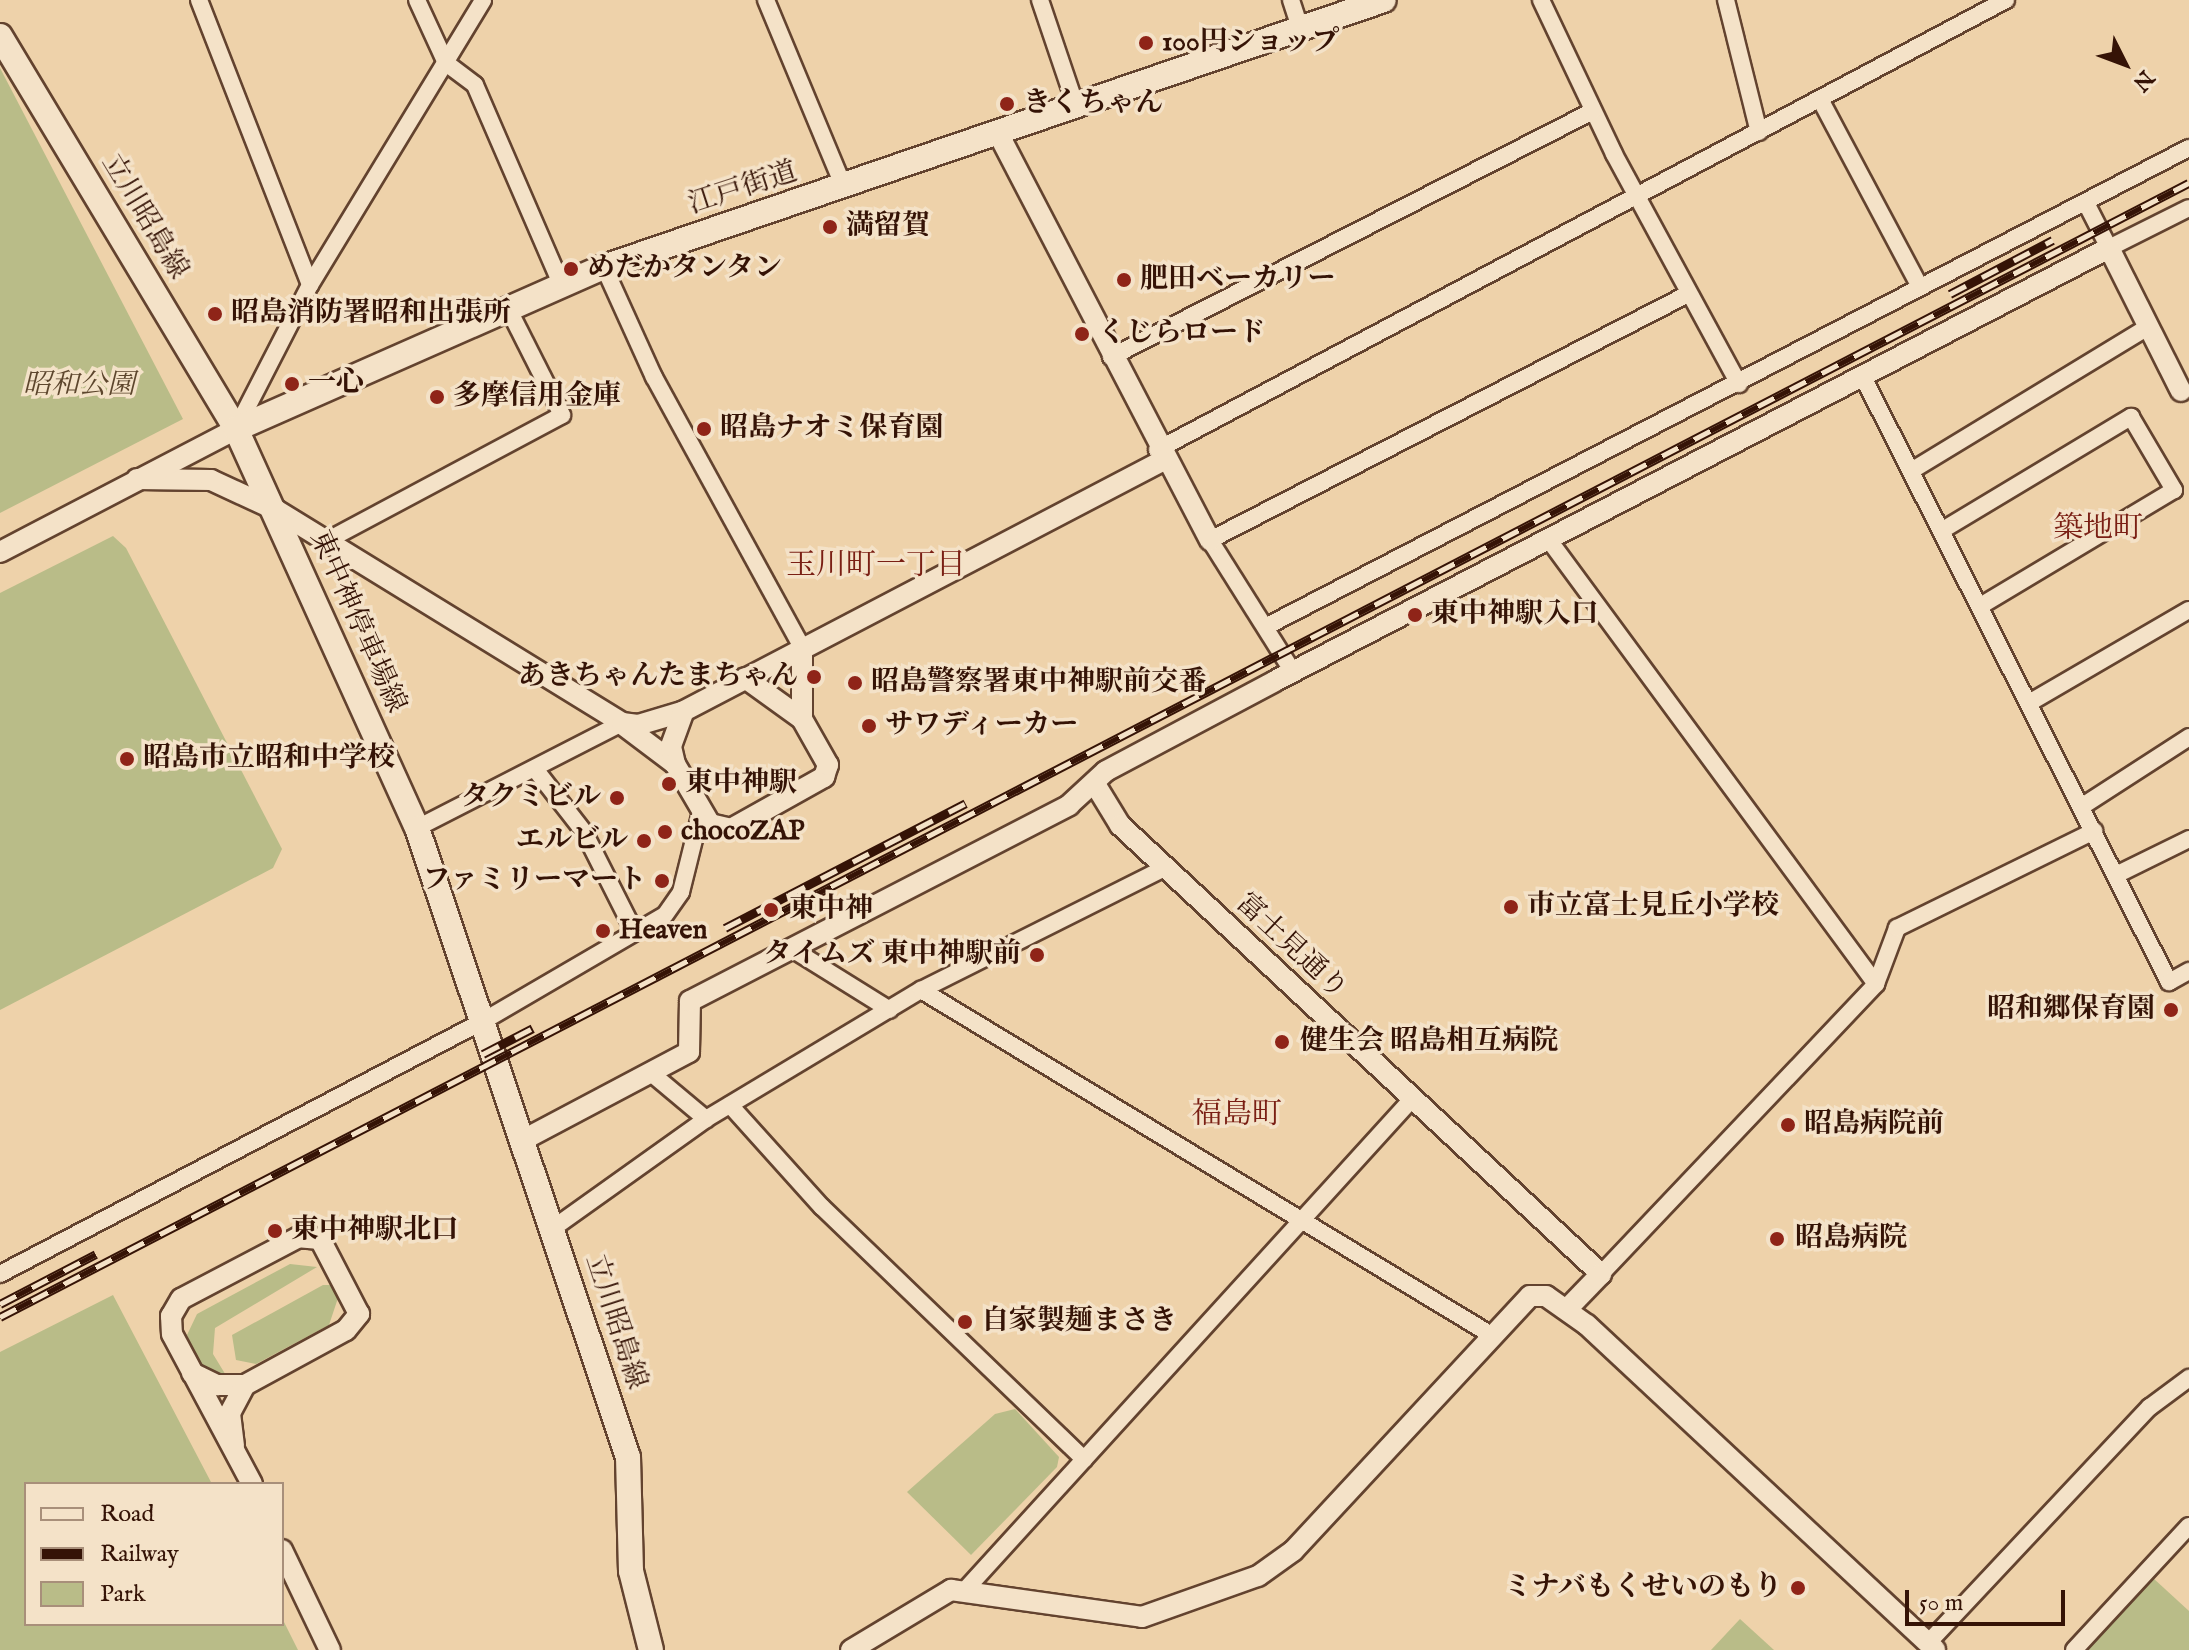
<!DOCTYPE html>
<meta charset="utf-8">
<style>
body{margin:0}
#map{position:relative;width:2189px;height:1650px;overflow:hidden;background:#eed2aa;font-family:"IM FELL English","Noto Serif JP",serif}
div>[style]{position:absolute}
.green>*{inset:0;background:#b9bc88}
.roads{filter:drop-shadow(2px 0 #63432f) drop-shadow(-2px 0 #63432f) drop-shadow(0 2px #63432f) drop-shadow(0 -2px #63432f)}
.minor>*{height:16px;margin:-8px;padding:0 8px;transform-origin:8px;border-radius:8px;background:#f4e2c8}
.tertiary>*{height:20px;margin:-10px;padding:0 10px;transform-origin:10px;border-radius:10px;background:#f4e2c8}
.secondary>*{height:24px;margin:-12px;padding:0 12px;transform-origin:12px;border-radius:12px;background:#f4e2c8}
.rail>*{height:9px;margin-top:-4.5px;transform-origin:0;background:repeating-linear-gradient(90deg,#f4e2c8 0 18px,#351306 0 36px);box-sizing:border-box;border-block:2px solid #351306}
.dots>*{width:22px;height:22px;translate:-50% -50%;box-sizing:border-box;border:4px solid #f4e2c8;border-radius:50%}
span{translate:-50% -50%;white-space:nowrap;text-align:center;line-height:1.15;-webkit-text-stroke:7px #f4e2c8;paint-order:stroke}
.poi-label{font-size:28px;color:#351306;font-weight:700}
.left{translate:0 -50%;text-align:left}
.right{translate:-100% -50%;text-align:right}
.street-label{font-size:28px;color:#351306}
.park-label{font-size:28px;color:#5d462d;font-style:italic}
.neighbourhood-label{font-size:30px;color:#7a1f14}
.legend{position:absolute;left:24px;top:1482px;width:260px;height:144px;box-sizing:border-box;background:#f4e2c8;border:2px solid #a88f7a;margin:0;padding:10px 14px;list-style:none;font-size:24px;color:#351306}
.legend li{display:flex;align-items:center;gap:16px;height:40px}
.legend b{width:40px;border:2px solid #a88f7a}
.north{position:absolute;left:2085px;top:24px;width:80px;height:80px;-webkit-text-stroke:6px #f4e2c8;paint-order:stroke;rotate:132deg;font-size:22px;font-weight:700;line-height:32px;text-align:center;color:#351306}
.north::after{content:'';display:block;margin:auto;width:28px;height:36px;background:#351306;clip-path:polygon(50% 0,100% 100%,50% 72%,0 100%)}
.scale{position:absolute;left:1905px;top:1590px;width:160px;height:36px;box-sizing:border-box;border:4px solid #351306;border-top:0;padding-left:10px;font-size:24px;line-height:28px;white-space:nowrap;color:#351306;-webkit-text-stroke:6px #f4e2c8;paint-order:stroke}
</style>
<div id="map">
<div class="green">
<i style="clip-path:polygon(0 68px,183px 419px,0 513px)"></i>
<i style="clip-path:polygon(113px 536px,126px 548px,282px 849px,273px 868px,0 1010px,0 593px)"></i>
<i style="clip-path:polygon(290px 1264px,317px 1267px,215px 1328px,213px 1354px,227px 1377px,201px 1367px,187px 1335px,197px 1314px)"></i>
<i style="clip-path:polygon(323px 1285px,332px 1285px,338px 1298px,329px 1325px,256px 1364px,236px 1360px,232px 1335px)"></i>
<i style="clip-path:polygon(113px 1295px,212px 1484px,26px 1484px,26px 1624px,282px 1618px,298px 1650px,0 1650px,0 1352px)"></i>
<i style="clip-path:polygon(1015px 1409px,1059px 1457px,1057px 1467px,971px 1555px,907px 1492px,995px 1414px)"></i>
<i style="clip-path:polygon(2153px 1578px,2189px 1611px,2189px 1650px,2086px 1650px)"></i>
<i style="clip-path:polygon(1740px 1619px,1774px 1650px,1711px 1650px)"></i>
</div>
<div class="roads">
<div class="minor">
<i style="left:199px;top:0;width:306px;rotate:68.7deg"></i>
<i style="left:417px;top:0;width:69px;rotate:65.3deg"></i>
<i style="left:446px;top:63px;width:36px;rotate:37deg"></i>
<i style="left:475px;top:85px;width:217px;rotate:66.6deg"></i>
<i style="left:766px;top:0;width:203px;rotate:67.4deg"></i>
<i style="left:1040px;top:0;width:115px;rotate:71.3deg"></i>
<i style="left:1291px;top:0;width:33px;rotate:72deg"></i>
<i style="left:1541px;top:0;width:170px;rotate:64.6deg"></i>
<i style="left:1614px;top:154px;width:262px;rotate:61.5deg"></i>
<i style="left:1726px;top:0;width:136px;rotate:76deg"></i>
<i style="left:1820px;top:99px;width:211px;rotate:62deg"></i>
<i style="left:2086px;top:203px;width:51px;rotate:62.9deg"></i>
<i style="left:2109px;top:248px;width:89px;rotate:-26.6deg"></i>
<i style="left:604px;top:267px;width:121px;rotate:65.6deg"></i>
<i style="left:654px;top:377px;width:308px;rotate:61.3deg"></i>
<i style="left:1111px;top:357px;width:541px;rotate:-27.04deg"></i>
<i style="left:1863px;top:377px;width:678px;rotate:63.17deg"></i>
<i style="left:2169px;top:982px;width:23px;rotate:-29deg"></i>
<i style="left:236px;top:429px;width:162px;rotate:-62.8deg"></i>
<i style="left:310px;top:285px;width:333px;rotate:-58.7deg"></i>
<i style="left:1157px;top:450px;width:961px;rotate:-27.93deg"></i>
<i style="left:1911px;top:471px;width:277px;rotate:-31.3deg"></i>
<i style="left:1941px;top:531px;width:222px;rotate:-31deg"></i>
<i style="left:2131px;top:417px;width:85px;rotate:59.5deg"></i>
<i style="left:2174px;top:490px;width:226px;rotate:149.1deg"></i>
<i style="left:330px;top:539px;width:263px;rotate:-28.1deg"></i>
<i style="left:562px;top:415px;width:120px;rotate:-116.8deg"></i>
<i style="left:1549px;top:540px;width:551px;rotate:53.63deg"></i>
<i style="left:1269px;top:625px;width:1036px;rotate:-27.41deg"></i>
<i style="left:1293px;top:672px;width:156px;rotate:-122.2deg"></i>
<i style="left:1210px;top:540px;width:538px;rotate:-27.23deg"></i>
<i style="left:2029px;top:703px;width:185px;rotate:-30.2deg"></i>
<i style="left:535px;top:769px;width:80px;rotate:52.1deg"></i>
<i style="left:584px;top:832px;width:111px;rotate:63.2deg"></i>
<i style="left:2081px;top:807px;width:129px;rotate:-32.9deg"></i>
<i style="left:417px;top:828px;width:230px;rotate:-27.1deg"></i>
<i style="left:2118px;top:874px;width:79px;rotate:-26.2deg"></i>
<i style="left:792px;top:949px;width:115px;rotate:31.9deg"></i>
<i style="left:921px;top:990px;width:669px;rotate:31.17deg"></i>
<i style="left:651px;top:1073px;width:72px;rotate:39.9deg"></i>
<i style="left:730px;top:1105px;width:137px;rotate:48deg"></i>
<i style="left:822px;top:1207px;width:364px;rotate:43.9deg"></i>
<i style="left:552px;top:1229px;width:189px;rotate:-35.5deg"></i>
<i style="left:706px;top:1119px;width:251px;rotate:-31deg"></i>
<i style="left:921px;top:990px;width:273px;rotate:-26.6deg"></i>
<i style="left:0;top:1274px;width:547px;rotate:-27.64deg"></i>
<i style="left:485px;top:1020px;width:208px;rotate:-30.3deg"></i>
<i style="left:665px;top:915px;width:28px;rotate:-55deg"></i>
<i style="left:681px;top:892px;width:82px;rotate:-76deg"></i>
<i style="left:1601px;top:1274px;width:400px;rotate:-46.5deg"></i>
<i style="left:1876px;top:984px;width:60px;rotate:-69.4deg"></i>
<i style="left:1897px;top:928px;width:220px;rotate:-26.2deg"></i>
<i style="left:966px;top:1589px;width:663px;rotate:-47.69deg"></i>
<i style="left:1928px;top:1643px;width:324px;rotate:-46.8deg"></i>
<i style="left:2150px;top:1407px;width:49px;rotate:-36.6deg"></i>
<i style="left:2074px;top:1650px;width:169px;rotate:-47.2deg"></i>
</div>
<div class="tertiary">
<i style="left:999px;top:135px;width:457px;rotate:62.5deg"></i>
<i style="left:137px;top:479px;width:74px;rotate:0.8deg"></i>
<i style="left:211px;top:480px;width:72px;rotate:24.8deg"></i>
<i style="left:276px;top:510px;width:406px;rotate:31.6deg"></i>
<i style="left:622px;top:723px;width:16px;rotate:7deg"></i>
<i style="left:638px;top:725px;width:46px;rotate:-16.5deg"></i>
<i style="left:682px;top:712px;width:542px;rotate:-27.61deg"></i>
<i style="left:0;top:552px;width:266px;rotate:-27.5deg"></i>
<i style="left:745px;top:678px;width:70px;rotate:35.7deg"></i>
<i style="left:622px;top:724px;width:66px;rotate:37deg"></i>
<i style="left:675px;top:764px;width:69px;rotate:59.7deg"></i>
<i style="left:710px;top:824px;width:22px;rotate:13deg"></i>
<i style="left:731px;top:829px;width:107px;rotate:-29.2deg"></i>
<i style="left:824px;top:777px;width:13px;rotate:-72deg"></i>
<i style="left:828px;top:765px;width:53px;rotate:-119.5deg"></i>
<i style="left:802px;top:719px;width:72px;rotate:-90deg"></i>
<i style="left:675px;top:764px;width:18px;rotate:-103deg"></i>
<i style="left:671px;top:746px;width:37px;rotate:-70deg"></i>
<i style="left:1095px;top:784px;width:48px;rotate:58.6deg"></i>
<i style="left:1120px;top:825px;width:658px;rotate:43.03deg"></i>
<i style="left:1601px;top:1274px;width:47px;rotate:134.1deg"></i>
<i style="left:523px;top:1140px;width:188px;rotate:-27.9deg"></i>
<i style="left:689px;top:1052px;width:51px;rotate:-88.9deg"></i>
<i style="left:690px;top:1001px;width:427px;rotate:-27.3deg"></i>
<i style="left:1069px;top:805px;width:50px;rotate:-42.6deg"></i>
<i style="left:1106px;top:771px;width:191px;rotate:-28deg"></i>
<i style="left:1275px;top:681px;width:940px;rotate:-27.44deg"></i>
<i style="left:2109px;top:248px;width:160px;rotate:63.3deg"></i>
<i style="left:192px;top:1373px;width:28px;rotate:26deg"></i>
<i style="left:217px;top:1385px;width:28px"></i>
<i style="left:234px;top:1446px;width:33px;rotate:-97deg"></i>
<i style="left:230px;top:1413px;width:32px;rotate:-62deg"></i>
<i style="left:245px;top:1385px;width:115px;rotate:-28.6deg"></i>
<i style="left:346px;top:1330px;width:21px;rotate:-51deg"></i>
<i style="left:359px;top:1314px;width:85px;rotate:-117.5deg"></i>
<i style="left:320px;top:1239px;width:21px;rotate:-175deg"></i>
<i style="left:299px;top:1237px;width:133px;rotate:152.3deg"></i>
<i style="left:181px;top:1299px;width:20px;rotate:120deg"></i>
<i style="left:171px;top:1316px;width:18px;rotate:87deg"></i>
<i style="left:172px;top:1334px;width:170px;rotate:61.9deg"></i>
<i style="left:282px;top:1550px;width:111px;rotate:64.4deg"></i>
<i style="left:851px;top:1650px;width:117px;rotate:-31deg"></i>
<i style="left:951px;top:1590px;width:193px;rotate:8deg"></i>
<i style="left:1142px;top:1617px;width:123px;rotate:-19.5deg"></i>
<i style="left:1258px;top:1576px;width:43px;rotate:-35.5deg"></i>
<i style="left:1293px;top:1551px;width:348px;rotate:-47.1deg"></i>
<i style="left:1530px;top:1296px;width:16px"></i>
<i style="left:1546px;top:1296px;width:50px;rotate:35.3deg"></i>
<i style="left:1587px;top:1325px;width:476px;rotate:43deg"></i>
</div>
<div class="secondary">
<i style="left:0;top:36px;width:458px;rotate:59deg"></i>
<i style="left:236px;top:429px;width:438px;rotate:65.6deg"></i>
<i style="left:417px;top:828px;width:663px;rotate:71.46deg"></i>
<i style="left:628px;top:1457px;width:114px;rotate:88.5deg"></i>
<i style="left:631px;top:1571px;width:81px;rotate:75.8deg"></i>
<i style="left:236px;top:429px;width:402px;rotate:-23.8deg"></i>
<i style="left:604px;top:267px;width:824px;rotate:-18.9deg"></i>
</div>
</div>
<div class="rail">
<i style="left:1950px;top:294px;width:116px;rotate:-27.7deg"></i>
<i style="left:725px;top:928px;width:271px;rotate:-27.4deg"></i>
<i style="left:483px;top:1054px;width:56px;rotate:-27.5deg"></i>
<i style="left:0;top:1304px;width:108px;rotate:-27.5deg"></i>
<i style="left:0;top:1317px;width:2465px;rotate:-27.39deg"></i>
</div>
<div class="dots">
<i style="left:1146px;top:43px;background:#8f2418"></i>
<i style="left:1007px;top:104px;background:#8f2418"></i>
<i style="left:830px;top:227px;background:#8f2418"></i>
<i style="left:571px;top:269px;background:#8f2418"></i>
<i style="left:1124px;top:280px;background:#8f2418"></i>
<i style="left:215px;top:314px;background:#8f2418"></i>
<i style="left:1082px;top:334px;background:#8f2418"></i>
<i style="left:292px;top:384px;background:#8f2418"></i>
<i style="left:437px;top:397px;background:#8f2418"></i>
<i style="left:704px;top:429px;background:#8f2418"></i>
<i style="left:1415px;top:615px;background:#8f2418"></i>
<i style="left:814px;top:677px;background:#8f2418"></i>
<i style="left:855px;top:683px;background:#8f2418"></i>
<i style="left:869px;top:726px;background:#8f2418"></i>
<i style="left:127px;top:759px;background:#8f2418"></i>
<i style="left:669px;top:784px;background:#8f2418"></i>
<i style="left:617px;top:798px;background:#8f2418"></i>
<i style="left:665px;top:832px;background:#8f2418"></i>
<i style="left:644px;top:841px;background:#8f2418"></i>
<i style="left:662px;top:881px;background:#8f2418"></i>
<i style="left:1511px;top:907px;background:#8f2418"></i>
<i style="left:771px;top:910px;background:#8f2418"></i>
<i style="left:603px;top:931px;background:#8f2418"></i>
<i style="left:1037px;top:955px;background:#8f2418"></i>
<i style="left:2171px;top:1010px;background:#8f2418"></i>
<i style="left:1282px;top:1042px;background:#8f2418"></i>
<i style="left:1788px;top:1125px;background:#8f2418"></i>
<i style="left:275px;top:1231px;background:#8f2418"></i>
<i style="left:1777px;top:1239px;background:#8f2418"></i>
<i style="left:965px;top:1322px;background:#8f2418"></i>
<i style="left:1798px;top:1588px;background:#8f2418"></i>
</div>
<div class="poi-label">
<span class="left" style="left:1162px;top:43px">100円ショップ</span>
<span class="left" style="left:1023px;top:104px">きくちゃん</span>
<span class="left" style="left:846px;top:227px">満留賀</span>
<span class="left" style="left:587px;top:269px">めだかタンタン</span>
<span class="left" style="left:1140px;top:280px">肥田ベーカリー</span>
<span class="left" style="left:231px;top:314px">昭島消防署昭和出張所</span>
<span class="left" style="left:1098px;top:334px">くじらロード</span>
<span class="left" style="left:308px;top:384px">一心</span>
<span class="left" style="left:453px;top:397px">多摩信用金庫</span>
<span class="left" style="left:720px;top:429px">昭島ナオミ保育園</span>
<span class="left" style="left:1431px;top:615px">東中神駅入口</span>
<span class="right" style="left:798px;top:677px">あきちゃんたまちゃん</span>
<span class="left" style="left:871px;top:683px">昭島警察署東中神駅前交番</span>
<span class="left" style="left:885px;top:726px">サワディーカー</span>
<span class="left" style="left:143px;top:759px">昭島市立昭和中学校</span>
<span class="left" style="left:685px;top:784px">東中神駅</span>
<span class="right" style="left:601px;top:798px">タクミビル</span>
<span class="left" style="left:681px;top:832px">chocoZAP</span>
<span class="right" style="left:628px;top:841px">エルビル</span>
<span class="right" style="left:646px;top:881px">ファミリーマート</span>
<span class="left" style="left:1527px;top:907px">市立富士見丘小学校</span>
<span class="left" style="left:789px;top:910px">東中神</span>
<span class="left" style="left:619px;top:931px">Heaven</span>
<span class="right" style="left:1021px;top:955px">タイムズ 東中神駅前</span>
<span class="right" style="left:2155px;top:1010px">昭和郷保育園</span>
<span class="left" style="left:1300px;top:1042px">健生会 昭島相互病院</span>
<span class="left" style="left:1804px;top:1125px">昭島病院前</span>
<span class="left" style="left:291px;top:1231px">東中神駅北口</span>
<span class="left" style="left:1795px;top:1239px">昭島病院</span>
<span class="left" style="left:981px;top:1322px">自家製麺まさき</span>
<span class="right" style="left:1782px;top:1588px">ミナバもくせいのもり</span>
</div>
<div class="street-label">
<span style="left:743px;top:189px;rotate:-18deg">江戸街道</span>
<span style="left:144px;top:217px;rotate:59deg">立川昭島線</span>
<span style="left:357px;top:622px;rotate:66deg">東中神停車場線</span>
<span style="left:1291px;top:947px;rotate:43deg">富士見通り</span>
<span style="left:615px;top:1322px;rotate:72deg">立川昭島線</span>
</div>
<div class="park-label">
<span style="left:79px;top:386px">昭和公園</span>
</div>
<div class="neighbourhood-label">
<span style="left:2098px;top:529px">築地町</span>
<span style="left:876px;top:566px">玉川町一丁目</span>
<span style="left:1237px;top:1115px">福島町</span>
</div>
<ul class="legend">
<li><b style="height:10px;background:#f4e2c8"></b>Road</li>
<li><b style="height:10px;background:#351306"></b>Railway</li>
<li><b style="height:22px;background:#b9bc88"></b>Park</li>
</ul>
<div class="north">N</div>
<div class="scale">50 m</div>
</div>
